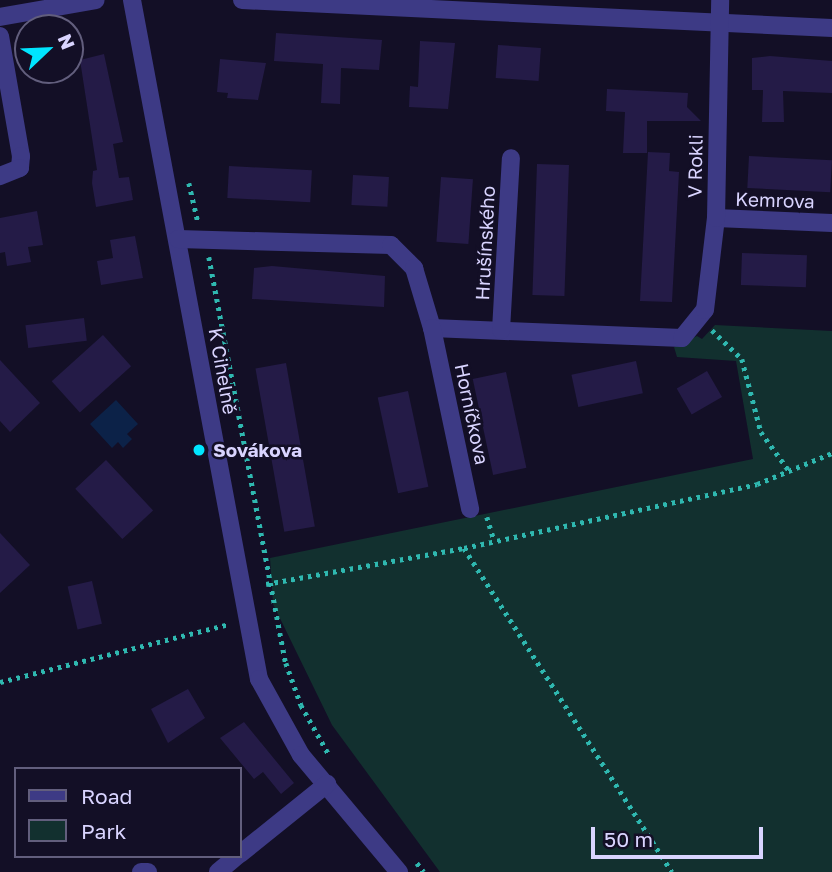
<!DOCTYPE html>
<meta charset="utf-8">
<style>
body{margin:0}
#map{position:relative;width:832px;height:872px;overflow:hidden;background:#130f26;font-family:"Golos Text",sans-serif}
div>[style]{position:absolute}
.green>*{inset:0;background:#12302f}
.water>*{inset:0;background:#0c2248}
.building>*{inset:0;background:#241b47;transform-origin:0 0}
.path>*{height:4.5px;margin-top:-2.25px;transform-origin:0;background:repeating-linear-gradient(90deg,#2fb8b0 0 3.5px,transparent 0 8.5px)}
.minor>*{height:18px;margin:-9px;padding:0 9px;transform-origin:9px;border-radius:9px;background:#3d3a85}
.dots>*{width:19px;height:19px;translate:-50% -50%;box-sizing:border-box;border:4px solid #130f26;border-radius:50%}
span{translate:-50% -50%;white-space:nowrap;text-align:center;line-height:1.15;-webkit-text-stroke:5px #130f26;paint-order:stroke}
.street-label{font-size:19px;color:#d9d4ff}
.poi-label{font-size:19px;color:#d9d4ff;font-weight:700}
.left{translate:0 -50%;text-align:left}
.legend{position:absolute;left:14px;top:767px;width:228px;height:91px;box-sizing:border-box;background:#130f26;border:2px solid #625e7d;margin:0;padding:9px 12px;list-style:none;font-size:21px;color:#d9d4ff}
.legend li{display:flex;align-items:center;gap:14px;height:35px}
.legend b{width:35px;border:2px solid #625e7d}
.north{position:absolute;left:14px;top:14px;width:70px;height:70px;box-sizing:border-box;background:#130f26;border:2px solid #625e7d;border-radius:50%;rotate:67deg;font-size:19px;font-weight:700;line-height:28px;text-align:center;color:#d9d4ff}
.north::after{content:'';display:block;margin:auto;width:24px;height:32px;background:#00e5ff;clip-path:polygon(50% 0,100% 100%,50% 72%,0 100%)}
.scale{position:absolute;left:591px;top:827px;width:172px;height:32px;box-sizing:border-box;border:4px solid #d9d4ff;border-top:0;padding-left:9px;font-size:21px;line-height:24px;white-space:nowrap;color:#d9d4ff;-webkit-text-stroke:5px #130f26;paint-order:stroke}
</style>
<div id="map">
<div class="green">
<i style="clip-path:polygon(715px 325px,832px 331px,832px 872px,440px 872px,332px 725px,273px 604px,270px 558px,753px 459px,736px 361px,677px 357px,674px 347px,697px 336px,702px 339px)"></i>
</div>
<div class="water">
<i style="clip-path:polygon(116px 400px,138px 424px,127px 434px,132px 439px,123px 448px,118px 442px,112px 448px,90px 424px)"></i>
</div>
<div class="building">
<i style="clip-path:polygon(276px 33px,382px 40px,379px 70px,341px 68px,340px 104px,321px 103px,323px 64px,274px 61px)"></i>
<i style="clip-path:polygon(420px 41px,455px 43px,448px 109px,409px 107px,410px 86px,418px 87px)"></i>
<i style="left:498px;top:45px;width:43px;height:33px;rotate:4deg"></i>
<i style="clip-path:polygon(104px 54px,123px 142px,113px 144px,119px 178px,129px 177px,133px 200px,96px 207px,92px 183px,93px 171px,97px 170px,80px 60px)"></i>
<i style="clip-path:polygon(770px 56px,832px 61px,832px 93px,783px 91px,784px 122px,762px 122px,763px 90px,752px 90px,752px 58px)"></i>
<i style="clip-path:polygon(220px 59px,266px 63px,258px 100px,227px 98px,228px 93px,217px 92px)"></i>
<i style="clip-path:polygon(607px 89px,688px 93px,687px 107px,701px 121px,647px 121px,647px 153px,623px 153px,625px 112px,606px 111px)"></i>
<i style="clip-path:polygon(648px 152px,670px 153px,669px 171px,679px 172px,672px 302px,640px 301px)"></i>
<i style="left:749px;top:156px;width:83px;height:32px;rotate:3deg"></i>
<i style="left:537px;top:164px;width:32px;height:131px;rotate:2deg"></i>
<i style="left:229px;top:166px;width:83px;height:32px;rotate:3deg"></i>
<i style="left:353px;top:175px;width:36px;height:30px;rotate:3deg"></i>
<i style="left:441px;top:177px;width:32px;height:65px;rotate:4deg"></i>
<i style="clip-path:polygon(37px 211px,43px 245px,28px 247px,31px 262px,7px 266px,5px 252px,0 253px,0 218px)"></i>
<i style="clip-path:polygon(135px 236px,143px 278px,101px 285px,97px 261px,113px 258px,110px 240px)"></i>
<i style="left:742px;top:253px;width:65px;height:32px;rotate:2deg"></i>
<i style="clip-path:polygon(272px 266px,385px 276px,384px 307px,252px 299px,254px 268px)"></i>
<i style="left:84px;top:318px;width:23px;height:59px;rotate:83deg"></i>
<i style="left:103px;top:335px;width:42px;height:69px;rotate:48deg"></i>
<i style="clip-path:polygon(0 360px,40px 403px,10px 432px,0 421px)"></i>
<i style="left:636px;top:361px;width:33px;height:66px;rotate:78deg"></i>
<i style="left:286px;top:363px;width:166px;height:31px;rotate:80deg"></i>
<i style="left:707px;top:371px;width:30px;height:35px;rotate:60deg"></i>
<i style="left:506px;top:372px;width:98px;height:34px;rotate:78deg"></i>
<i style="left:408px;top:391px;width:98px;height:31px;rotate:78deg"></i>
<i style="left:106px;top:460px;width:69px;height:42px;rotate:47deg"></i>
<i style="clip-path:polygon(0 533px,30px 565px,0 593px)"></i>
<i style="left:92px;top:581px;width:44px;height:25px;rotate:77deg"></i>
<i style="clip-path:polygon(188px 689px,205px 718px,168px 743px,151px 709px)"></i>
<i style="clip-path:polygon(244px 722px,294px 783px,281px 794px,263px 772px,254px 779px,220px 738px)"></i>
</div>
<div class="path">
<i style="left:189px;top:183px;width:40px;rotate:77deg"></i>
<i style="left:209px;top:257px;width:413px;rotate:79.3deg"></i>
<i style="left:286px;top:663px;width:45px;rotate:70.3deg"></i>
<i style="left:301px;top:705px;width:55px;rotate:60.6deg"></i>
<i style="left:712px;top:330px;width:42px;rotate:44deg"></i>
<i style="left:742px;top:359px;width:75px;rotate:75.4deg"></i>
<i style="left:761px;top:432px;width:49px;rotate:54.1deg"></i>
<i style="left:487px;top:517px;width:24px;rotate:73deg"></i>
<i style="left:464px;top:548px;width:385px;rotate:57.3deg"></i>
<i style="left:266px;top:584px;width:201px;rotate:-10.3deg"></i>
<i style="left:464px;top:548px;width:300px;rotate:-12.3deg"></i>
<i style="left:757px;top:484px;width:81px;rotate:-22.5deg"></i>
<i style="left:0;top:682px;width:237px;rotate:-14.2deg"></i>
<i style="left:417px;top:863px;width:11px;rotate:52deg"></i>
</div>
<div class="minor">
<i style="left:132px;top:0;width:691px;rotate:79.41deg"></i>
<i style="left:259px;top:679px;width:87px;rotate:61.1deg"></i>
<i style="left:301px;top:755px;width:153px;rotate:50.1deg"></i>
<i style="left:242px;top:0;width:591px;rotate:2.72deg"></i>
<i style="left:0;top:17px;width:97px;rotate:-10deg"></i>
<i style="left:0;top:36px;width:122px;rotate:80.1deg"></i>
<i style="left:21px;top:156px;width:12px;rotate:95deg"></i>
<i style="left:20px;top:168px;width:22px;rotate:158deg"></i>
<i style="left:716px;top:218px;width:116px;rotate:2.5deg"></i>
<i style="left:178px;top:239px;width:213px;rotate:1.6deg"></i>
<i style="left:391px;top:245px;width:33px;rotate:45deg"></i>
<i style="left:414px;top:268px;width:63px;rotate:73.3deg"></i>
<i style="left:432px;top:328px;width:250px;rotate:2.3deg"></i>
<i style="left:682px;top:338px;width:36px;rotate:-51deg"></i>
<i style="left:705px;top:310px;width:93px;rotate:-83.2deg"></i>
<i style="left:716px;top:218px;width:218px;rotate:-88.9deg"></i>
<i style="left:432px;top:328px;width:185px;rotate:78.1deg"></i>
<i style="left:501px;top:330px;width:172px;rotate:-86.7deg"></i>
<i style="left:240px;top:854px;width:112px;rotate:-38.8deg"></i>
<i style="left:141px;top:872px;width:7px"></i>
<i style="left:218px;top:872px;width:25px;rotate:-40deg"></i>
</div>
<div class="dots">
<i style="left:199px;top:450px;background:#00e5ff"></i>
</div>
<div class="street-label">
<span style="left:695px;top:166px;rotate:-89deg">V Rokli</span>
<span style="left:775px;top:200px;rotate:2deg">Kemrova</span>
<span style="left:485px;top:243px;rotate:-87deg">Hrušínského</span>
<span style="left:223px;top:371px;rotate:80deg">K Cihelně</span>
<span style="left:472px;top:414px;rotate:78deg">Horníčkova</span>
</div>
<div class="poi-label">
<span class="left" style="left:213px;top:450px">Sovákova</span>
</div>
<ul class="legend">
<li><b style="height:9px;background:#3d3a85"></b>Road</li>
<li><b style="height:19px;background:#12302f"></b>Park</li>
</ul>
<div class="north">N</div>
<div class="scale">50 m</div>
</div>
